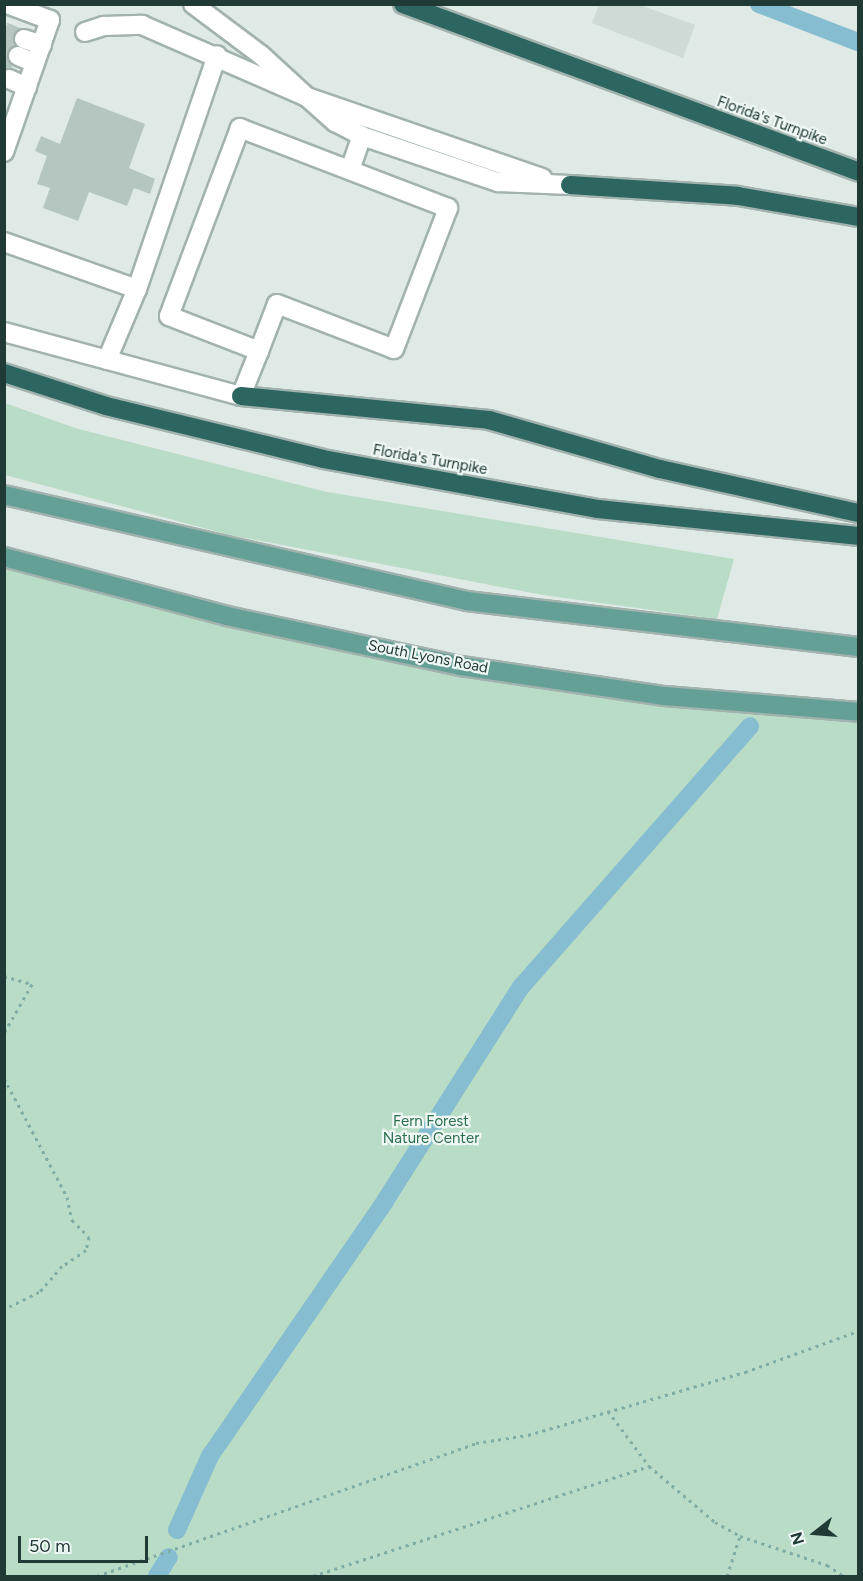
<!DOCTYPE html>
<style>
body{margin:0}
#map{position:relative;width:863px;height:1581px;overflow:hidden;background:#dfeae6;font-family:Figtree,sans-serif}
div>[style]{position:absolute}
.built>*{inset:0;background:#cddad5}
.green>*{inset:0;background:#b8dcc5}
.canal>*{height:18px;margin:-9px;padding:0 9px;transform-origin:9px;border-radius:9px;background:#87bdd0}
.building>*{inset:0;background:#b5c5c0}
.minor-tunnel>*{height:18px;margin-top:-9px;transform-origin:0;background:repeating-linear-gradient(90deg,#b9c7c3 0 18px,transparent 0 27px)}
.path>*{height:3px;margin-top:-1.5px;transform-origin:0;background:repeating-linear-gradient(90deg,#80aea4 0 3px,transparent 0 7.5px)}
.roads{filter:drop-shadow(2px 0 #a2b2ae) drop-shadow(-2px 0 #a2b2ae) drop-shadow(0 2px #a2b2ae) drop-shadow(0 -2px #a2b2ae)}
.minor>*{height:18px;margin:-9px;padding:0 9px;transform-origin:9px;border-radius:9px;background:#fff}
.major>*{height:18px;margin:-9px;padding:0 9px;transform-origin:9px;border-radius:9px;background:#64a096}
.highway>*{height:18px;margin:-9px;padding:0 9px;transform-origin:9px;border-radius:9px;background:#2d6660}
span{translate:-50% -50%;white-space:nowrap;text-align:center;line-height:1.15;-webkit-text-stroke:4.5px #eff7f4;paint-order:stroke}
.street-label{font-size:15px;color:#203a36}
.park-label{font-size:15px;color:#2b704d}
.frame{position:absolute;inset:0;border:6px solid #203a36;pointer-events:none}
.north{position:absolute;left:785px;top:1503px;width:60px;height:60px;-webkit-text-stroke:4px #eff7f4;paint-order:stroke;rotate:253deg;font-size:16px;font-weight:700;line-height:24px;text-align:center;color:#203a36}
.north::after{content:'';display:block;margin:auto;width:21px;height:27px;background:#203a36;clip-path:polygon(50% 0,100% 100%,50% 72%,0 100%)}
.scale{position:absolute;left:18px;top:1536px;width:130px;height:27px;box-sizing:border-box;border:3px solid #203a36;border-top:0;padding-left:8px;font-size:18px;line-height:21px;white-space:nowrap;color:#203a36;-webkit-text-stroke:4px #eff7f4;paint-order:stroke}
</style>
<div id="map">
<div class="built">
<i style="clip-path:polygon(640px 5px,695px 25px,683px 58px,592px 23px,599px 5px)"></i>
</div>
<div class="green">
<i style="clip-path:polygon(5px 403px,75px 428px,327px 492px,734px 559px,717px 619px,543px 595px,230px 535px,5px 475px)"></i>
<i style="clip-path:polygon(4px 569px,665px 696px,858px 720px,858px 1576px,5px 1576px)"></i>
</div>
<div class="canal">
<i style="left:759px;top:4px;width:106px;rotate:21deg"></i>
<i style="left:177px;top:1530px;width:81px;rotate:-66deg"></i>
<i style="left:210px;top:1456px;width:309px;rotate:-55.5deg"></i>
<i style="left:385px;top:1201px;width:254px;rotate:-57.6deg"></i>
<i style="left:521px;top:987px;width:347px;rotate:-48.7deg"></i>
<i style="left:157px;top:1576px;width:22px;rotate:-58deg"></i>
</div>
<div class="building">
<i style="clip-path:polygon(4px 26px,17px 30px,7px 57px,13px 69px,4px 69px)"></i>
<i style="clip-path:polygon(77px 98px,145px 124px,129px 168px,155px 179px,150px 194px,134px 188px,127px 206px,89px 192px,78px 221px,43px 208px,50px 188px,37px 184px,47px 156px,35px 151px,41px 136px,60px 144px)"></i>
</div>
<div class="minor-tunnel">
<i style="left:4px;top:31px;width:22px;rotate:22deg"></i>
<i style="left:4px;top:51px;width:15px;rotate:20deg"></i>
</div>
<div class="path">
<i style="left:4px;top:976px;width:29px;rotate:16deg"></i>
<i style="left:32px;top:984px;width:56px;rotate:119.7deg"></i>
<i style="left:4px;top:1078px;width:135px;rotate:62.1deg"></i>
<i style="left:67px;top:1197px;width:24px;rotate:78deg"></i>
<i style="left:72px;top:1220px;width:24px;rotate:45deg"></i>
<i style="left:89px;top:1237px;width:13px;rotate:103deg"></i>
<i style="left:86px;top:1250px;width:29px;rotate:146deg"></i>
<i style="left:62px;top:1266px;width:35px;rotate:131deg"></i>
<i style="left:39px;top:1292px;width:39px;rotate:154deg"></i>
<i style="left:608px;top:1411px;width:69px;rotate:53.3deg"></i>
<i style="left:97px;top:1576px;width:402px;rotate:-19.3deg"></i>
<i style="left:476px;top:1443px;width:53px;rotate:-8.7deg"></i>
<i style="left:528px;top:1435px;width:226px;rotate:-16.2deg"></i>
<i style="left:745px;top:1372px;width:120px;rotate:-19.9deg"></i>
<i style="left:313px;top:1576px;width:354px;rotate:-18.1deg"></i>
<i style="left:649px;top:1466px;width:87px;rotate:40.3deg"></i>
<i style="left:715px;top:1522px;width:29px;rotate:29deg"></i>
<i style="left:740px;top:1536px;width:92px;rotate:18.4deg"></i>
<i style="left:827px;top:1565px;width:20px;rotate:33deg"></i>
<i style="left:727px;top:1576px;width:42px;rotate:-72deg"></i>
</div>
<div class="roads">
<div class="minor">
<i style="left:193px;top:4px;width:85px;rotate:36.9deg"></i>
<i style="left:261px;top:55px;width:62px;rotate:42.4deg"></i>
<i style="left:307px;top:97px;width:249px;rotate:19deg"></i>
<i style="left:85px;top:32px;width:20px;rotate:-18deg"></i>
<i style="left:104px;top:26px;width:38px;rotate:-2deg"></i>
<i style="left:142px;top:25px;width:180px;rotate:23.6deg"></i>
<i style="left:307px;top:97px;width:38px;rotate:42deg"></i>
<i style="left:335px;top:122px;width:30px;rotate:27deg"></i>
<i style="left:362px;top:136px;width:144px;rotate:18.7deg"></i>
<i style="left:498px;top:182px;width:72px;rotate:2.4deg"></i>
<i style="left:24px;top:39px;width:19px;rotate:18deg"></i>
<i style="left:18px;top:56px;width:18px;rotate:22deg"></i>
<i style="left:9px;top:79px;width:20px;rotate:24deg"></i>
<i style="left:4px;top:152px;width:140px;rotate:-70.8deg"></i>
<i style="left:50px;top:20px;width:46px;rotate:-159.6deg"></i>
<i style="left:350px;top:170px;width:36px;rotate:-71deg"></i>
<i style="left:4px;top:242px;width:141px;rotate:19.5deg"></i>
<i style="left:4px;top:332px;width:245px;rotate:15.1deg"></i>
<i style="left:241px;top:396px;width:48px;rotate:-68.2deg"></i>
<i style="left:259px;top:351px;width:50px;rotate:-69deg"></i>
<i style="left:277px;top:304px;width:125px;rotate:21deg"></i>
<i style="left:394px;top:349px;width:151px;rotate:-69deg"></i>
<i style="left:448px;top:208px;width:223px;rotate:-159deg"></i>
<i style="left:240px;top:128px;width:201px;rotate:110.7deg"></i>
<i style="left:169px;top:316px;width:97px;rotate:21.3deg"></i>
<i style="left:107px;top:360px;width:77px;rotate:-67.1deg"></i>
<i style="left:137px;top:289px;width:247px;rotate:-71.1deg"></i>
</div>
<div class="major">
<i style="left:4px;top:495px;width:475px;rotate:12.9deg"></i>
<i style="left:467px;top:601px;width:394px;rotate:6.7deg"></i>
<i style="left:4px;top:557px;width:231px;rotate:14.8deg"></i>
<i style="left:227px;top:616px;width:239px;rotate:12.1deg"></i>
<i style="left:461px;top:666px;width:206px;rotate:8.4deg"></i>
<i style="left:665px;top:696px;width:194px;rotate:4.7deg"></i>
</div>
<div class="highway">
<i style="left:403px;top:4px;width:485px;rotate:20.2deg"></i>
<i style="left:570px;top:185px;width:168px;rotate:3.7deg"></i>
<i style="left:738px;top:196px;width:122px;rotate:9.9deg"></i>
<i style="left:4px;top:373px;width:107px;rotate:17.9deg"></i>
<i style="left:106px;top:406px;width:223px;rotate:13.7deg"></i>
<i style="left:323px;top:459px;width:280px;rotate:10.3deg"></i>
<i style="left:598px;top:509px;width:261px;rotate:5.9deg"></i>
<i style="left:241px;top:396px;width:249px;rotate:5.5deg"></i>
<i style="left:489px;top:420px;width:178px;rotate:16deg"></i>
<i style="left:660px;top:469px;width:203px;rotate:12.5deg"></i>
</div>
</div>
<div class="street-label">
<span style="left:772px;top:121px;rotate:20deg">Florida's Turnpike</span>
<span style="left:430px;top:460px;rotate:10deg">Florida's Turnpike</span>
<span style="left:428px;top:657px;rotate:11deg">South Lyons Road</span>
</div>
<div class="park-label">
<span style="left:431px;top:1130px">Fern Forest<br>Nature Center</span>
</div>
<div class="frame"></div>
<div class="north">N</div>
<div class="scale">50 m</div>
</div>
